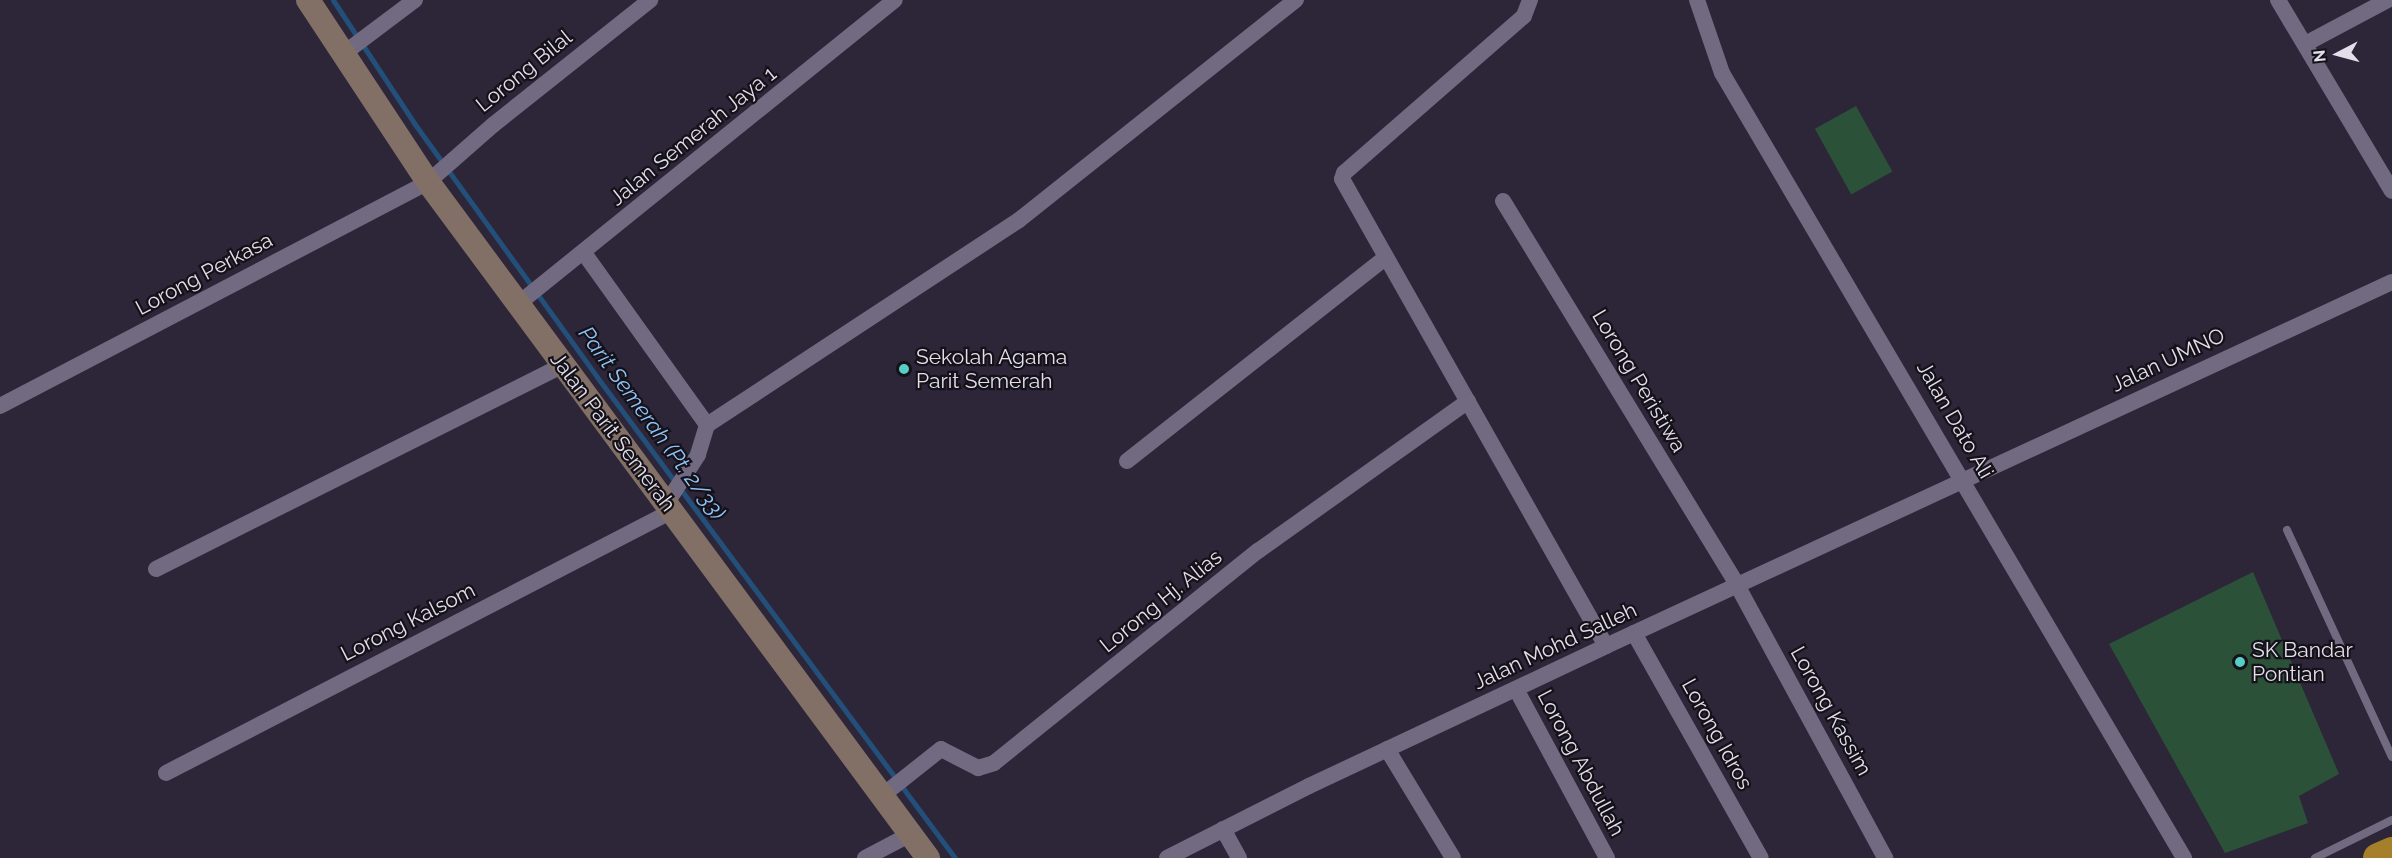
<!DOCTYPE html>
<style>
body{margin:0}
#map{position:relative;width:2392px;height:858px;overflow:hidden;background:#2d2639;font-family:Raleway,sans-serif}
div>[style]{position:absolute}
.green>*{inset:0;background:#2c5139;transform-origin:0 0}
.stream>*{height:5px;margin:-2.5px;padding:0 2.5px;transform-origin:2.5px;border-radius:2.5px;background:#23507a}
.lane>*{height:8px;margin:-4px;padding:0 4px;transform-origin:4px;border-radius:4px;background:#726a80}
.street>*{height:16px;margin:-8px;padding:0 8px;transform-origin:8px;border-radius:8px;background:#726a80}
.secondary>*{height:24px;margin:-12px;padding:0 12px;transform-origin:12px;border-radius:12px;background:#827066}
.highway>*{height:30px;margin:-15px;padding:0 15px;transform-origin:15px;border-radius:15px;background:#a67f2a}
.dots>*{width:16px;height:16px;translate:-50% -50%;box-sizing:border-box;border:3px solid #141119;border-radius:50%}
span{translate:-50% -50%;white-space:nowrap;text-align:center;line-height:1.15;-webkit-text-stroke:4.5px #141119;paint-order:stroke}
.street-label{font-size:21px;color:#e2deea}
.poi-label{font-size:21px;color:#e2deea}
.left{translate:0 -50%;text-align:left}
.water-label{font-size:22px;color:#8fc4f8;font-style:italic}
.north{position:absolute;left:2308px;top:24px;width:60px;height:60px;-webkit-text-stroke:4px #141119;paint-order:stroke;rotate:264deg;font-size:16px;font-weight:700;line-height:24px;text-align:center;color:#e2deea}
.north::after{content:'';display:block;margin:auto;width:21px;height:27px;background:#e2deea;clip-path:polygon(50% 0,100% 100%,50% 72%,0 100%)}
</style>
<div id="map">
<div class="green">
<i style="left:1856px;top:106px;width:75px;height:47px;rotate:61deg"></i>
<i style="clip-path:polygon(2253px 572px,2339px 774px,2299px 796px,2308px 823px,2225px 853px,2109px 644px)"></i>
</div>
<div class="stream">
<i style="left:333px;top:0;width:147px;rotate:56.6deg"></i>
<i style="left:414px;top:123px;width:313px;rotate:54.2deg"></i>
<i style="left:597px;top:377px;width:600px;rotate:53.34deg"></i>
</div>
<div class="lane">
<i style="left:2287px;top:530px;width:250px;rotate:65.2deg"></i>
<i style="left:2315px;top:858px;width:86px;rotate:-26.3deg"></i>
</div>
<div class="street">
<i style="left:1530px;top:0;width:17px;rotate:111deg"></i>
<i style="left:1524px;top:16px;width:239px;rotate:138.9deg"></i>
<i style="left:1344px;top:173px;width:6px;rotate:108deg"></i>
<i style="left:1342px;top:179px;width:536px;rotate:60.52deg"></i>
<i style="left:1697px;top:0;width:77px;rotate:71.1deg"></i>
<i style="left:1722px;top:73px;width:911px;rotate:59.52deg"></i>
<i style="left:2278px;top:0;width:222px;rotate:59.2deg"></i>
<i style="left:2307px;top:43px;width:92px;rotate:-28deg"></i>
<i style="left:343px;top:54px;width:90px;rotate:-36.9deg"></i>
<i style="left:1503px;top:201px;width:450px;rotate:58.6deg"></i>
<i style="left:1737px;top:585px;width:311px;rotate:61.5deg"></i>
<i style="left:584px;top:253px;width:211px;rotate:54.4deg"></i>
<i style="left:707px;top:425px;width:31px;rotate:107deg"></i>
<i style="left:698px;top:455px;width:59px;rotate:123.1deg"></i>
<i style="left:518px;top:304px;width:484px;rotate:-38.9deg"></i>
<i style="left:0;top:406px;width:483px;rotate:-27.6deg"></i>
<i style="left:428px;top:182px;width:86px;rotate:-41.2deg"></i>
<i style="left:493px;top:125px;width:201px;rotate:-38.5deg"></i>
<i style="left:707px;top:425px;width:373px;rotate:-33.3deg"></i>
<i style="left:1019px;top:220px;width:354px;rotate:-38.5deg"></i>
<i style="left:1127px;top:461px;width:328px;rotate:-38.2deg"></i>
<i style="left:156px;top:569px;width:455px;rotate:-26.6deg"></i>
<i style="left:1634px;top:633px;width:258px;rotate:60.6deg"></i>
<i style="left:1516px;top:689px;width:192px;rotate:61.7deg"></i>
<i style="left:1387px;top:749px;width:127px;rotate:58.8deg"></i>
<i style="left:166px;top:773px;width:570px;rotate:-27.37deg"></i>
<i style="left:883px;top:795px;width:74px;rotate:-38.4deg"></i>
<i style="left:941px;top:749px;width:42px;rotate:27.2deg"></i>
<i style="left:978px;top:768px;width:17px;rotate:-17deg"></i>
<i style="left:994px;top:763px;width:339px;rotate:-38.8deg"></i>
<i style="left:1258px;top:551px;width:258px;rotate:-35.5deg"></i>
<i style="left:1223px;top:829px;width:33px;rotate:61deg"></i>
<i style="left:865px;top:858px;width:52px;rotate:-27.6deg"></i>
<i style="left:1167px;top:858px;width:159px;rotate:-26.9deg"></i>
<i style="left:1309px;top:786px;width:328px;rotate:-25.2deg"></i>
<i style="left:1606px;top:646px;width:866px;rotate:-24.85deg"></i>
</div>
<div class="secondary">
<i style="left:308px;top:0;width:218px;rotate:56.6deg"></i>
<i style="left:428px;top:182px;width:841px;rotate:53.51deg"></i>
</div>
<div class="highway">
<i style="left:2378px;top:858px;width:15px;rotate:-23deg"></i>
</div>
<div class="dots">
<i style="left:904px;top:369px;background:#55cec6"></i>
<i style="left:2240px;top:662px;background:#55cec6"></i>
</div>
<div class="street-label">
<span style="left:524px;top:71px;rotate:-39deg">Lorong Bilal</span>
<span style="left:693px;top:136px;rotate:-39deg">Jalan Semerah Jaya 1</span>
<span style="left:204px;top:274px;rotate:-28deg">Lorong Perkasa</span>
<span style="left:2168px;top:360px;rotate:-25deg">Jalan UMNO</span>
<span style="left:1639px;top:381px;rotate:59deg">Lorong Peristiwa</span>
<span style="left:1955px;top:420px;rotate:60deg">Jalan Dato Ali</span>
<span style="left:613px;top:432px;rotate:53deg">Jalan Parit Semerah</span>
<span style="left:1161px;top:601px;rotate:-39deg">Lorong Hj. Alias</span>
<span style="left:408px;top:622px;rotate:-27deg">Lorong Kalsom</span>
<span style="left:1555px;top:646px;rotate:-25deg">Jalan Mohd Salleh</span>
<span style="left:1831px;top:711px;rotate:61deg">Lorong Kassim</span>
<span style="left:1717px;top:734px;rotate:61deg">Lorong Idros</span>
<span style="left:1581px;top:763px;rotate:62deg">Lorong Abdullah</span>
</div>
<div class="poi-label">
<span class="left" style="left:916px;top:369px">Sekolah Agama<br>Parit Semerah</span>
<span class="left" style="left:2252px;top:662px">SK Bandar<br>Pontian</span>
</div>
<div class="water-label">
<span style="left:652px;top:423px;rotate:54deg">Parit Semerah (Pt. 2/33)</span>
</div>
<div class="north">N</div>
</div>
